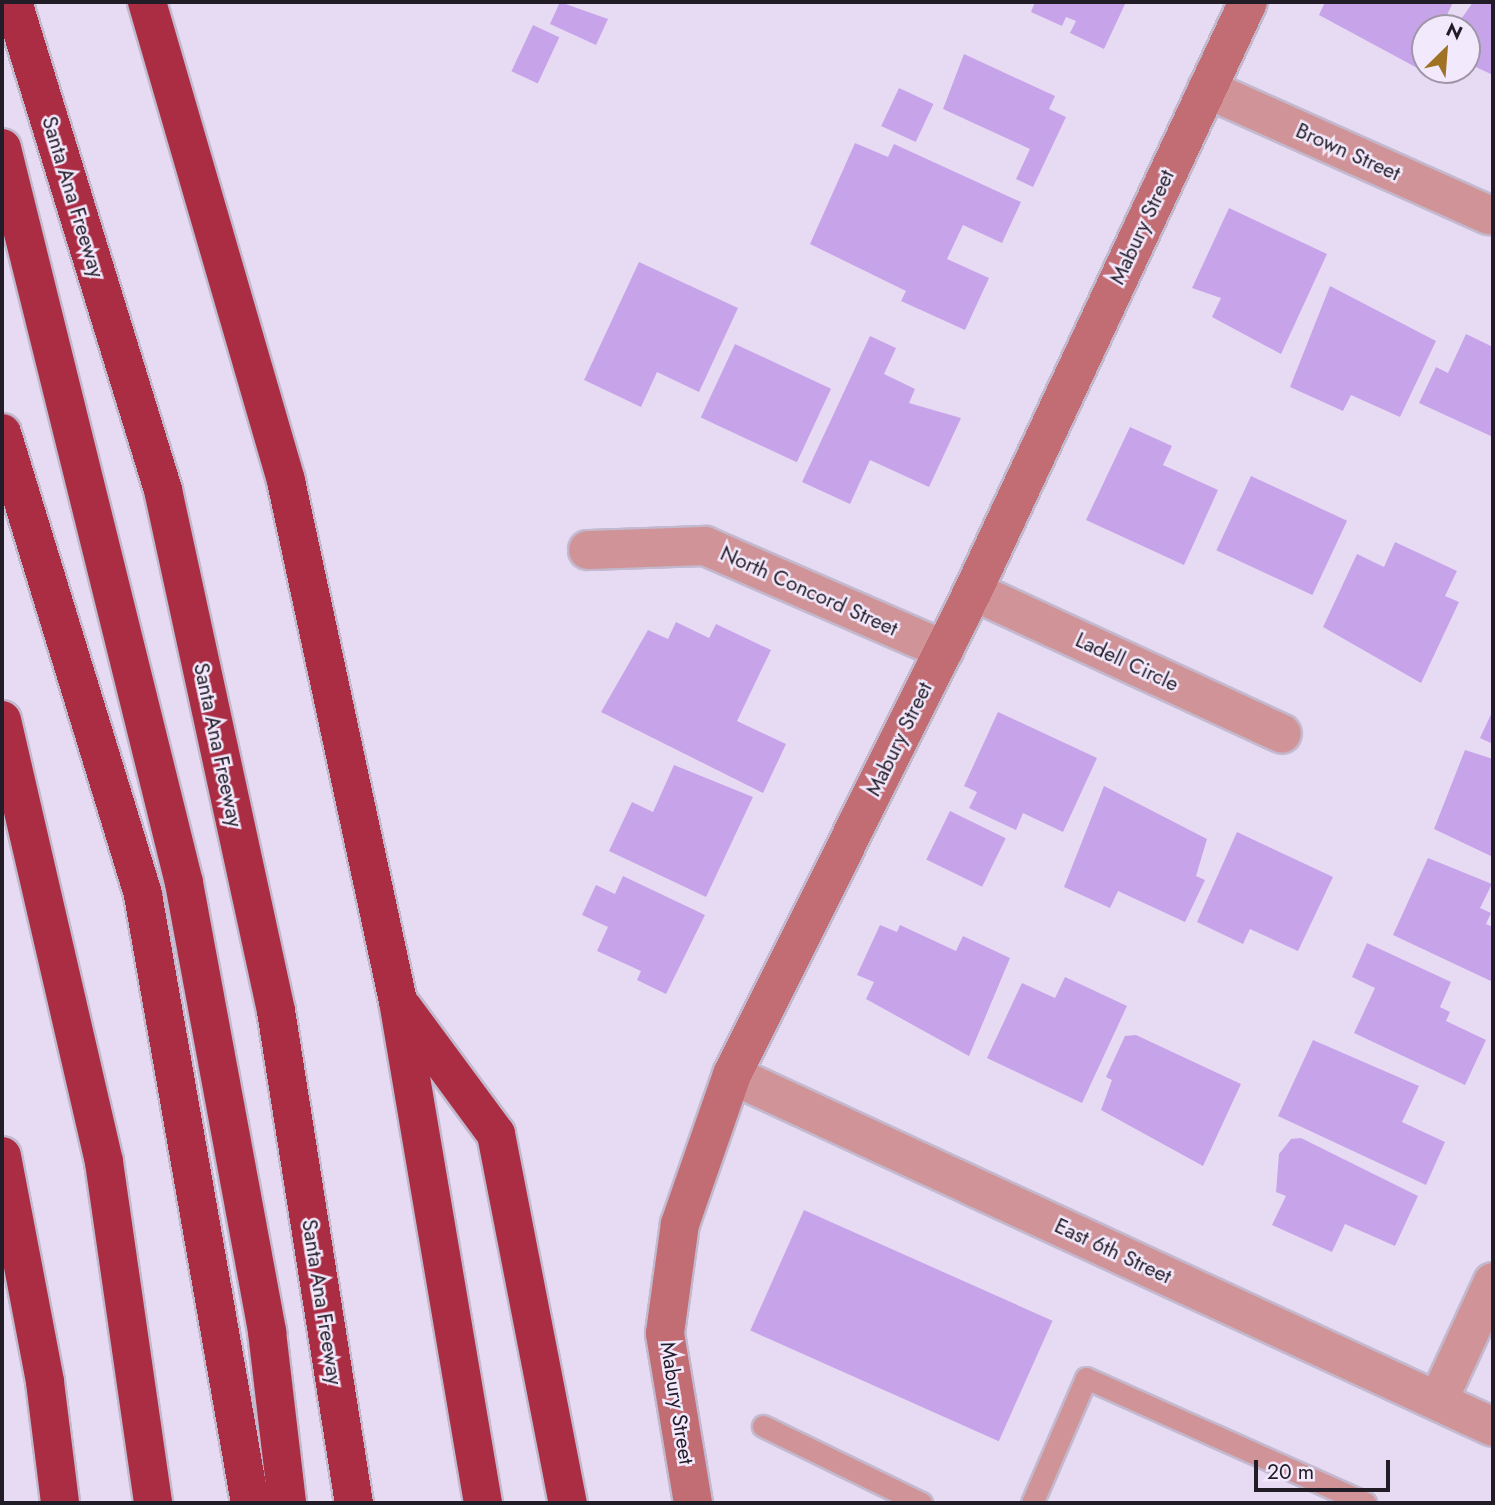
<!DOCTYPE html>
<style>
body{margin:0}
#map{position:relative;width:1495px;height:1505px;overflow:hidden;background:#e7dbf3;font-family:Jost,sans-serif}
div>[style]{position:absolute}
.building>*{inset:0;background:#c7a4e9;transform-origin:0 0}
.roads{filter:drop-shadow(2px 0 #c3b9ce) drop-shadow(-2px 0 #c3b9ce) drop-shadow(0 2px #c3b9ce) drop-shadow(0 -2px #c3b9ce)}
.lane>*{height:21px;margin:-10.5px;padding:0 10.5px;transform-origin:10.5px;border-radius:10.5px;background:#d09397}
.street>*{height:38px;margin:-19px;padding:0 19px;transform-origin:19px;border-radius:19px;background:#d09397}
.secondary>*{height:38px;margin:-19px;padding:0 19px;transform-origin:19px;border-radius:19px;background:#c26c74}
.highway>*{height:38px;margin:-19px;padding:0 19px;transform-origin:19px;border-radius:19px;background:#ab2d44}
span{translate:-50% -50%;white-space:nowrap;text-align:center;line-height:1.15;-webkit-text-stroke:5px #f3e9fd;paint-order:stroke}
.street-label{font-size:21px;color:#211c25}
.frame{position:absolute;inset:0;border:4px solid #211c25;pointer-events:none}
.north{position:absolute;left:1411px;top:14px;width:70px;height:70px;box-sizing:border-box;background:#f3e9fd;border:2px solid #9f97a7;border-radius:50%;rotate:25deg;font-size:19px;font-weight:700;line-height:28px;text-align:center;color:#211c25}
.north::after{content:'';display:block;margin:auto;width:24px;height:32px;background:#9f7323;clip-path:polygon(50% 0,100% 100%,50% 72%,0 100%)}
.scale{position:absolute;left:1254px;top:1460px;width:136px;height:32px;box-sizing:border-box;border:4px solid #211c25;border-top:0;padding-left:9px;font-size:21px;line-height:24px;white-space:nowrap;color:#211c25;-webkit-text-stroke:5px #f3e9fd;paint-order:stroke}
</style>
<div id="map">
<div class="building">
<i style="clip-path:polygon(560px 2px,608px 19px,596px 45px,550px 24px)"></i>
<i style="clip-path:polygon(1035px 2px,1126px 2px,1104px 49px,1070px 33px,1076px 21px,1066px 17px,1062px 26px,1031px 12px)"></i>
<i style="clip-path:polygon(1325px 2px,1453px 2px,1441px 28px,1425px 28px,1421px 70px,1319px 15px)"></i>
<i style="clip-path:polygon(1473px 2px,1493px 2px,1493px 75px,1467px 63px,1467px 28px,1455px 28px)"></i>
<i style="left:533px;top:25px;width:29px;height:51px;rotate:25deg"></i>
<i style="clip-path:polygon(964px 54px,1055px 96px,1049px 109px,1066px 117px,1033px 187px,1016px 179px,1030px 149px,943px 109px)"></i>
<i style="left:899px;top:88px;width:38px;height:42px;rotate:25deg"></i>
<i style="clip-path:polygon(855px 143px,888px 157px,894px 144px,1021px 202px,1002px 243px,963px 225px,947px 259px,989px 278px,965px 330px,901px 301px,906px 291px,810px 244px)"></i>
<i style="clip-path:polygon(1229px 208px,1327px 254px,1281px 354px,1212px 317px,1221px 298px,1192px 288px)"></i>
<i style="clip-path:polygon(639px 262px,738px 308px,699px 392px,657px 372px,641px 407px,584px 380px)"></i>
<i style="clip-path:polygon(1330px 286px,1436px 341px,1400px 417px,1351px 395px,1343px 411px,1290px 387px)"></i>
<i style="clip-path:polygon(1466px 334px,1493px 347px,1493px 437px,1419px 403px,1436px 367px,1448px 373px)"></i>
<i style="clip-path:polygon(870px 336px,896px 348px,884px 374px,915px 389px,909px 403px,961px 418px,929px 487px,870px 460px,850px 504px,802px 482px)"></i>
<i style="left:735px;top:344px;width:106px;height:81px;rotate:25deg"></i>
<i style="clip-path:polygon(1130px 427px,1172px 446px,1163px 465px,1218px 490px,1184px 565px,1086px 520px)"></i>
<i style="left:1251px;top:476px;width:106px;height:82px;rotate:25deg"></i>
<i style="clip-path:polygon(1395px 542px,1457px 571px,1445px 596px,1459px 602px,1421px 683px,1323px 627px,1357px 554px,1384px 567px)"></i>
<i style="clip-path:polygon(676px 622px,709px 638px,716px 624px,771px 650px,737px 721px,786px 744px,763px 793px,601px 712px,648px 630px,668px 639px)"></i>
<i style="clip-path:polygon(1493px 710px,1493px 744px,1480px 738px)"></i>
<i style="clip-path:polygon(998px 712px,1097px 758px,1063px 832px,1023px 813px,1016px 830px,969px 808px,977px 792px,964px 786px)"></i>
<i style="clip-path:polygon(1465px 750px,1493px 759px,1493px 857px,1434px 829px)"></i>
<i style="clip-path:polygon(674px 765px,753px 797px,706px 897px,609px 851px,632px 802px,653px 812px)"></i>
<i style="clip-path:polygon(1104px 786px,1207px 839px,1196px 876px,1205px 880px,1185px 922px,1118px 891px,1110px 908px,1064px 887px)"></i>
<i style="left:950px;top:811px;width:62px;height:54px;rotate:26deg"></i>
<i style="clip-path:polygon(1237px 832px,1333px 877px,1298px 951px,1250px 929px,1243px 944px,1197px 922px)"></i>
<i style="clip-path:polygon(1428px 858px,1492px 884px,1480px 908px,1491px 913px,1486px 924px,1493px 927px,1493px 982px,1393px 935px)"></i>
<i style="clip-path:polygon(623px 876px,705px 915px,666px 994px,637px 980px,641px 971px,597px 951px,608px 927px,582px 915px,596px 885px,615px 894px)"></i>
<i style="clip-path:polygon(880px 925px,897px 932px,900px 925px,956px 951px,963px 936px,1010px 958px,969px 1056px,866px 999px,874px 982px,857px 975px)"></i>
<i style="clip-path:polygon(1367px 943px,1451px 982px,1440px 1007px,1450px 1012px,1446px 1021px,1486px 1040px,1465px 1085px,1354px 1033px,1375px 988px,1352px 977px)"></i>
<i style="clip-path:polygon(1065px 977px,1127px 1006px,1082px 1103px,987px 1058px,1022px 983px,1055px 998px)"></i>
<i style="clip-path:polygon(1136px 1035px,1241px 1084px,1203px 1166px,1101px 1110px,1112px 1080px,1106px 1077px,1125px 1036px)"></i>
<i style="clip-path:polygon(1313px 1040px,1419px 1086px,1402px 1122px,1445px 1142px,1426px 1185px,1278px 1116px)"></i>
<i style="clip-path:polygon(1301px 1138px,1418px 1196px,1395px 1246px,1345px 1224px,1332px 1252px,1272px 1225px,1286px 1196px,1276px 1192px,1279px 1154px,1291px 1139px)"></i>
<i style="left:804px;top:1210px;width:272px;height:132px;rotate:24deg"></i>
</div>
<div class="roads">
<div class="lane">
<i style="left:763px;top:1426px;width:176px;rotate:26deg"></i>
<i style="left:1032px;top:1503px;width:136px;rotate:-66.6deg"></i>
<i style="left:1086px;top:1378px;width:306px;rotate:24.1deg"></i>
</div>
<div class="street">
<i style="left:1207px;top:89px;width:309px;rotate:24.1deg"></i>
<i style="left:588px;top:550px;width:117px;rotate:-2deg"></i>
<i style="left:705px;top:546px;width:261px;rotate:23.5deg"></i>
<i style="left:973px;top:591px;width:340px;rotate:24.8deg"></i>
<i style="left:732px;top:1075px;width:838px;rotate:24.82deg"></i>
<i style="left:1438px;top:1401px;width:131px;rotate:-65.2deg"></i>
</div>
<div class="secondary">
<i style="left:693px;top:1503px;width:172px;rotate:-99.4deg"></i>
<i style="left:665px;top:1333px;width:110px;rotate:-82.2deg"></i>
<i style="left:680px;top:1224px;width:158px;rotate:-70.8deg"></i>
<i style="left:732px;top:1075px;width:541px;rotate:-63.53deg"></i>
<i style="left:973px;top:591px;width:650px;rotate:-64.97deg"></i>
</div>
<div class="highway">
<i style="left:13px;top:2px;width:511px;rotate:72.91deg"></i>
<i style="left:163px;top:490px;width:533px;rotate:77.76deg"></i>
<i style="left:276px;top:1011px;width:498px;rotate:81deg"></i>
<i style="left:147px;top:2px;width:499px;rotate:73.8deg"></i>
<i style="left:286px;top:481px;width:532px;rotate:77.85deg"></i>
<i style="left:398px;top:1001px;width:509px;rotate:80.39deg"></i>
<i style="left:2px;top:148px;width:757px;rotate:76.09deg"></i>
<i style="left:184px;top:883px;width:457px;rotate:79.5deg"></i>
<i style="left:267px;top:1332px;width:172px;rotate:83.3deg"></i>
<i style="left:2px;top:433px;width:483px;rotate:73deg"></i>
<i style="left:143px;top:895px;width:617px;rotate:80.02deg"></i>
<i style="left:2px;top:720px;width:454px;rotate:77deg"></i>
<i style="left:104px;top:1162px;width:345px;rotate:81.8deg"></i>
<i style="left:403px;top:1008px;width:157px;rotate:53.6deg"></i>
<i style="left:496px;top:1134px;width:376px;rotate:79deg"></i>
<i style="left:2px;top:1156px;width:230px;rotate:79.2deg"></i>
<i style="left:45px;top:1382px;width:122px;rotate:82.9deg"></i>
</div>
</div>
<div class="street-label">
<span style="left:1348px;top:152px;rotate:24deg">Brown Street</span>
<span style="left:73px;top:197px;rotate:73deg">Santa Ana Freeway</span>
<span style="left:1142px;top:227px;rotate:-65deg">Mabury Street</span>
<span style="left:809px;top:591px;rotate:24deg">North Concord Street</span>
<span style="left:1127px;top:662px;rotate:25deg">Ladell Circle</span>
<span style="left:899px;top:739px;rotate:-64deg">Mabury Street</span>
<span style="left:218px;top:745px;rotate:78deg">Santa Ana Freeway</span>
<span style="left:1113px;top:1251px;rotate:25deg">East 6th Street</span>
<span style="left:322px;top:1302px;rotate:81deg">Santa Ana Freeway</span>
<span style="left:677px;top:1403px;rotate:81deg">Mabury Street</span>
</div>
<div class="frame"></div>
<div class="north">N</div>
<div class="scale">20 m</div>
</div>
